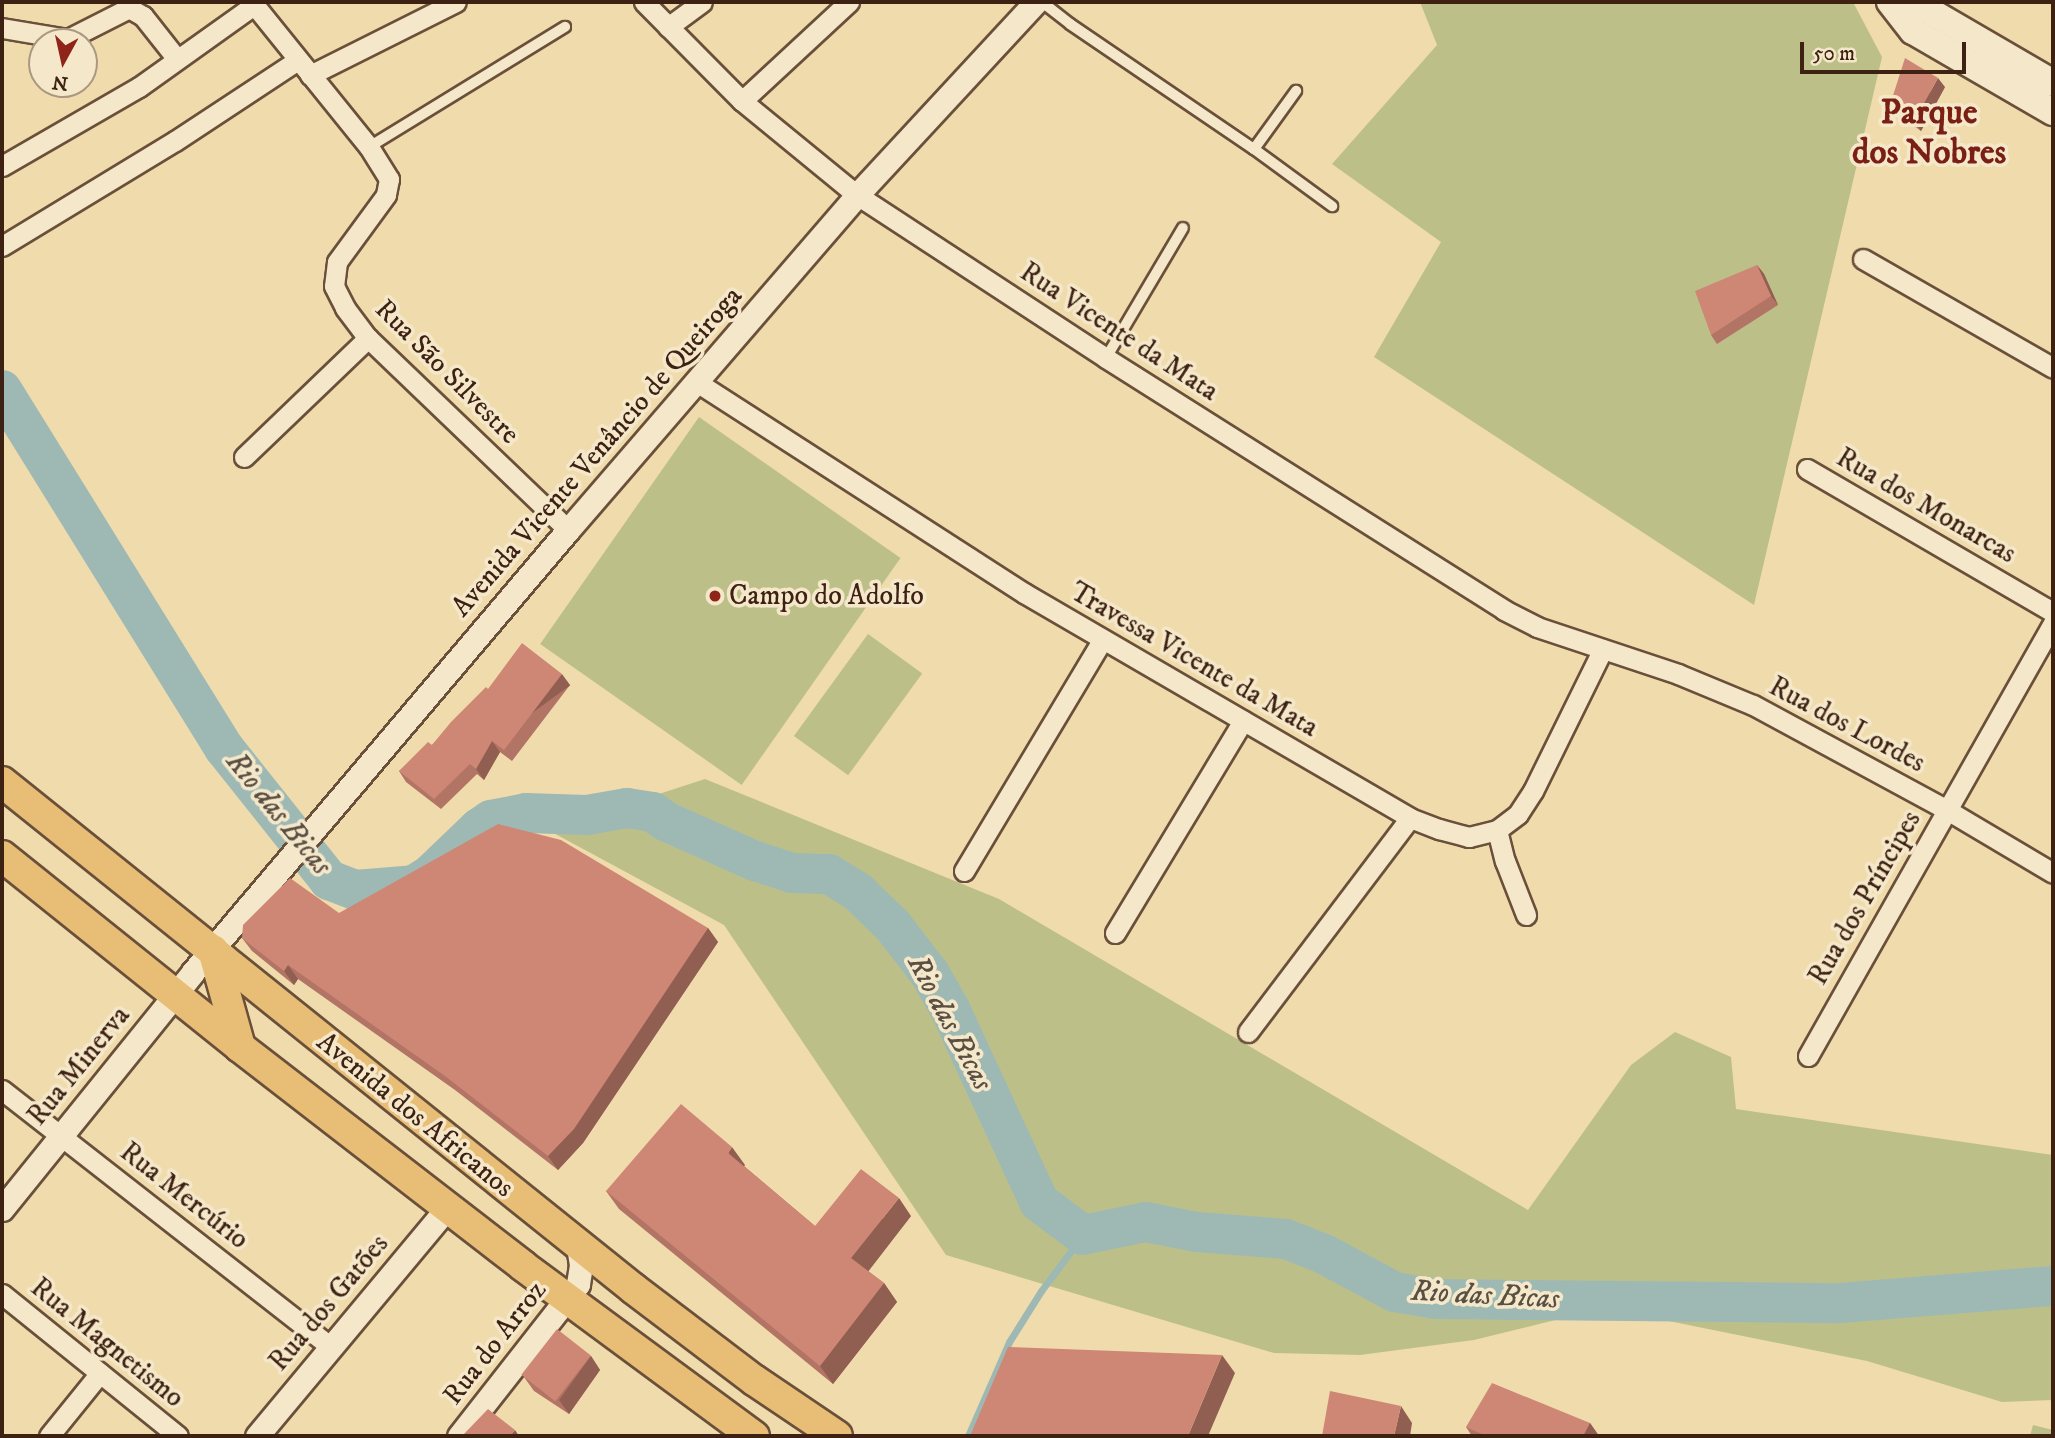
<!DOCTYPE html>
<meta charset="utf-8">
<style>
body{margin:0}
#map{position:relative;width:2055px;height:1438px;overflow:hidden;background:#f0dbad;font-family:"IM FELL DW Pica",serif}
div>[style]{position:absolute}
.green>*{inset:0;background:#bcc088;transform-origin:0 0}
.stream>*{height:7px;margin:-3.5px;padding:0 3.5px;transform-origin:3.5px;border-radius:3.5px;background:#9eb9b4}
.river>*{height:40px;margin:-20px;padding:0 20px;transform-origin:20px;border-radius:20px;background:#9eb9b4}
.roads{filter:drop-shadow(2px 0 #6a503a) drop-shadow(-2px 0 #6a503a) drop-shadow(0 2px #6a503a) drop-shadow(0 -2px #6a503a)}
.service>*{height:10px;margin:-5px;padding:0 5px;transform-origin:5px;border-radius:5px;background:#f5e8ca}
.minor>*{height:19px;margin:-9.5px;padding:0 9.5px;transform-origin:9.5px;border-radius:9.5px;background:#f5e8ca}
.tertiary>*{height:23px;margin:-11.5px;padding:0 11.5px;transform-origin:11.5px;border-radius:11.5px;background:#f5e8ca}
.secondary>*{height:26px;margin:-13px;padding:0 13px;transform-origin:13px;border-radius:13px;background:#f5e8ca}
.primary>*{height:30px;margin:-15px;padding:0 15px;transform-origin:15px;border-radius:15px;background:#e8be76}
.wall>*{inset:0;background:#b27465}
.shaded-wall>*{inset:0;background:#915e52;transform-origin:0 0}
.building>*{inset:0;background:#cf8775;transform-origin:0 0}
.dots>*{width:19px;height:19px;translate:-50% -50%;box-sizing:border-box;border:4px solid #f5e8ca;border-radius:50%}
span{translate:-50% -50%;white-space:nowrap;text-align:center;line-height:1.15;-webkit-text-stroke:7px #f5e8ca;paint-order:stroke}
.street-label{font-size:28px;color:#3d2113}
.poi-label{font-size:28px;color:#3d2113}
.left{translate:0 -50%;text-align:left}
.water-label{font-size:30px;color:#5a4f43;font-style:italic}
.district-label{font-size:35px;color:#7a1f14;font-weight:700}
.frame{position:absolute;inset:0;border:4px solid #3d2113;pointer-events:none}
.north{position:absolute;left:28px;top:28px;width:70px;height:70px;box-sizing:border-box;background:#f5e8ca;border:2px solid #ab9881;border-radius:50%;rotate:188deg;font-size:19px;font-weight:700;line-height:28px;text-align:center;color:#3d2113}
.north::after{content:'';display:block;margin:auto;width:24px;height:32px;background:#8f2418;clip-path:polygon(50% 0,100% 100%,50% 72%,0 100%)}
.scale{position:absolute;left:1800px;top:42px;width:166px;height:32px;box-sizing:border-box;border:4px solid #3d2113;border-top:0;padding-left:9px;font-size:21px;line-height:24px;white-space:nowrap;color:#3d2113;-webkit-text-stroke:5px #f5e8ca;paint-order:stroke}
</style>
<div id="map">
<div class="green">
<i style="clip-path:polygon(1420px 2px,1853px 2px,1882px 57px,1754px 605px,1374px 357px,1441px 242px,1332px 164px,1437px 45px)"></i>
<i style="left:699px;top:417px;width:246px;height:277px;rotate:35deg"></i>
<i style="left:868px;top:634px;width:67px;height:126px;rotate:36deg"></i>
<i style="clip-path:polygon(705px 779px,999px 899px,1528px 1210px,1631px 1065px,1675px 1032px,1731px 1057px,1736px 1109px,2053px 1155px,2053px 1400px,2002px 1402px,1867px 1361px,1604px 1308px,1474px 1340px,1360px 1355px,1274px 1353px,946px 1255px,724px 925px,548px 830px)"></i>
<i style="clip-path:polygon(2033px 1425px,2053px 1430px,2053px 1436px,2030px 1436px)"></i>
</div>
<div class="stream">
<i style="left:968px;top:1436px;width:103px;rotate:-66.4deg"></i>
<i style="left:1009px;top:1342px;width:60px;rotate:-57.9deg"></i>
<i style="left:1041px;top:1291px;width:70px;rotate:-53.1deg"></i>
</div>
<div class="river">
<i style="left:2px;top:390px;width:421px;rotate:58.2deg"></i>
<i style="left:224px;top:748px;width:169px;rotate:51.5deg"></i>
<i style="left:329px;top:880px;width:28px;rotate:21deg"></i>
<i style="left:355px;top:890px;width:59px;rotate:-4.8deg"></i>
<i style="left:414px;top:885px;width:19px;rotate:-32deg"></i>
<i style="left:430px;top:875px;width:68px;rotate:-43.8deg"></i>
<i style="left:479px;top:828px;width:14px;rotate:-34deg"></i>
<i style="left:491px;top:820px;width:36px;rotate:-11deg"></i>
<i style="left:526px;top:813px;width:61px;rotate:1.9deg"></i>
<i style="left:587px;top:815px;width:41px;rotate:-9.9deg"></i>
<i style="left:627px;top:808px;width:26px;rotate:9deg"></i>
<i style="left:653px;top:812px;width:15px;rotate:37deg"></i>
<i style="left:665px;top:821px;width:98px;rotate:24deg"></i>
<i style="left:755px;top:861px;width:39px;rotate:18deg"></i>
<i style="left:792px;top:873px;width:37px;rotate:2deg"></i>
<i style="left:829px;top:874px;width:36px;rotate:32deg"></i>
<i style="left:859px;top:893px;width:47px;rotate:44.1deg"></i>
<i style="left:893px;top:926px;width:61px;rotate:52.4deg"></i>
<i style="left:930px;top:974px;width:40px;rotate:60.3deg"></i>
<i style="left:950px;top:1009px;width:213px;rotate:65.2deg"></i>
<i style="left:1039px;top:1202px;width:55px;rotate:36.9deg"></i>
<i style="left:1083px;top:1235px;width:64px;rotate:-11.7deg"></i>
<i style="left:1146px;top:1222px;width:52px;rotate:11.1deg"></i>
<i style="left:1197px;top:1232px;width:89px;rotate:4.5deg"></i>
<i style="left:1286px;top:1239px;width:41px;rotate:21.5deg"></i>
<i style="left:1324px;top:1254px;width:81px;rotate:28.2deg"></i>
<i style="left:1395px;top:1292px;width:42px;rotate:9.7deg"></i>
<i style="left:1436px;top:1299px;width:404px;rotate:0.6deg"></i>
<i style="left:1840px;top:1303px;width:214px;rotate:-4.6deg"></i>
</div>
<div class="roads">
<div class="service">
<i style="left:1042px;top:2px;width:36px;rotate:38deg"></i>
<i style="left:1070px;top:24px;width:222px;rotate:34.2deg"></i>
<i style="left:1254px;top:149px;width:97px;rotate:36.2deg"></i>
<i style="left:369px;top:147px;width:230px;rotate:-31.5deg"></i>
<i style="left:1254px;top:149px;width:72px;rotate:-54.1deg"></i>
<i style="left:1106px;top:358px;width:151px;rotate:-59.4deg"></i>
</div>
<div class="minor">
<i style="left:252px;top:2px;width:186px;rotate:51.1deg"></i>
<i style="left:369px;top:147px;width:38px;rotate:58deg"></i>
<i style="left:389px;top:179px;width:16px;rotate:101deg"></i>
<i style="left:386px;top:195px;width:83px;rotate:126.2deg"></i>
<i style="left:337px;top:262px;width:24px;rotate:97deg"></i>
<i style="left:334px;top:286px;width:25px;rotate:63deg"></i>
<i style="left:345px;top:308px;width:38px;rotate:53deg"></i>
<i style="left:368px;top:338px;width:277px;rotate:43.8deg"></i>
<i style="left:644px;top:2px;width:139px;rotate:45.3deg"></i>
<i style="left:742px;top:101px;width:149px;rotate:39.3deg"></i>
<i style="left:857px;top:195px;width:298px;rotate:33.2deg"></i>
<i style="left:1106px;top:358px;width:471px;rotate:32.3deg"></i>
<i style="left:1504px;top:610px;width:37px;rotate:27deg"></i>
<i style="left:1537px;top:627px;width:149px;rotate:18.4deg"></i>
<i style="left:1678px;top:674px;width:81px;rotate:22.5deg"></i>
<i style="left:1753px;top:705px;width:221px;rotate:28.4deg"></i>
<i style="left:1947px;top:810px;width:123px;rotate:30.7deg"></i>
<i style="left:668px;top:27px;width:42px;rotate:-36.3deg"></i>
<i style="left:2px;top:28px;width:67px;rotate:9.5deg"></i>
<i style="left:68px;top:39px;width:68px;rotate:-26.9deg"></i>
<i style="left:129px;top:8px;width:16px;rotate:30deg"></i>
<i style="left:143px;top:16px;width:55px;rotate:51.7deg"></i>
<i style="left:310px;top:75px;width:163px;rotate:-26.6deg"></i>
<i style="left:742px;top:101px;width:146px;rotate:-42.8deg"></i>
<i style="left:2px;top:166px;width:158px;rotate:-30deg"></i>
<i style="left:139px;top:87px;width:141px;rotate:-35.5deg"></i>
<i style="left:2px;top:246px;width:202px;rotate:-31.3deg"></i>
<i style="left:175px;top:141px;width:147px;rotate:-33.4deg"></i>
<i style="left:1863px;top:259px;width:219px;rotate:29.8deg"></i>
<i style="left:698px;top:383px;width:388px;rotate:32.8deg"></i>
<i style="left:1024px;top:593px;width:447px;rotate:30.2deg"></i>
<i style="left:1410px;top:818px;width:31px;rotate:21deg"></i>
<i style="left:1439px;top:829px;width:31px;rotate:15deg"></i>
<i style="left:1469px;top:837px;width:29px;rotate:-14deg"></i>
<i style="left:1497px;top:830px;width:26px;rotate:-37deg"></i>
<i style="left:1518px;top:814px;width:27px;rotate:-57deg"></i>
<i style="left:1533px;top:791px;width:158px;rotate:-63.8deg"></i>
<i style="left:244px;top:457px;width:172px;rotate:-43.8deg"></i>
<i style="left:1807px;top:469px;width:285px;rotate:30.2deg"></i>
<i style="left:1497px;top:830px;width:32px;rotate:76deg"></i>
<i style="left:1505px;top:861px;width:58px;rotate:68.7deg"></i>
<i style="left:964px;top:871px;width:270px;rotate:-59.1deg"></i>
<i style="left:1115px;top:933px;width:248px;rotate:-58.9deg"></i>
<i style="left:1248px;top:1032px;width:268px;rotate:-52.9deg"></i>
<i style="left:1808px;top:1056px;width:498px;rotate:-60.5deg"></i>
<i style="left:2px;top:1090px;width:417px;rotate:38deg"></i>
<i style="left:2px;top:1294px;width:226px;rotate:38.9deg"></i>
<i style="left:49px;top:1436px;width:81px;rotate:-51deg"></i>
</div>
<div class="tertiary">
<i style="left:2px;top:1209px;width:304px;rotate:-51.1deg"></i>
<i style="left:193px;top:972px;width:580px;rotate:-49.69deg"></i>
<i style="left:568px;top:530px;width:442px;rotate:-49.2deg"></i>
<i style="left:857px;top:195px;width:263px;rotate:-47.2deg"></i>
<i style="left:257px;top:1436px;width:298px;rotate:-50.2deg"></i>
<i style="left:459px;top:1436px;width:193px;rotate:-51.9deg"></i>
<i style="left:578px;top:1284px;width:19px;rotate:-81deg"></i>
<i style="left:581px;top:1265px;width:20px;rotate:-99deg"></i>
</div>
<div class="secondary">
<i style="left:1890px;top:2px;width:37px;rotate:52deg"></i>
<i style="left:1913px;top:31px;width:162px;rotate:30.1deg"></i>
<i style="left:1914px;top:2px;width:161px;rotate:30.2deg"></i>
</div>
<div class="primary">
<i style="left:2px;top:782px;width:810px;rotate:38.74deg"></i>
<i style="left:634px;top:1289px;width:151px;rotate:37.2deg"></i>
<i style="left:754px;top:1380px;width:100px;rotate:34deg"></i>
<i style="left:2px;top:856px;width:305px;rotate:38.7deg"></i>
<i style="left:240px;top:1047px;width:358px;rotate:37.7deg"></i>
<i style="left:523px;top:1266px;width:287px;rotate:36.4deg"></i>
<i style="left:213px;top:950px;width:101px;rotate:74.4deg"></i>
</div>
</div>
<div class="wall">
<i style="clip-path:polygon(1945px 87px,1921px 131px,1897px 114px,1890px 105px)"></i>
<i style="clip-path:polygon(1757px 265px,1764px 274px,1778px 305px,1717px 344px,1711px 335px)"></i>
<i style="clip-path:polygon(570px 685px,512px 761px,500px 752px,484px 780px,477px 774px,441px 809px,406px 782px,399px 771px,432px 745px,488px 689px)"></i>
<i style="clip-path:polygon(339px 913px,708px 928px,718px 942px,583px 1143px,558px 1170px,455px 1090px,298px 979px,294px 985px,252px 951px,242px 938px)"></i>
<i style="clip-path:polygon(745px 1165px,744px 1166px,815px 1226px,911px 1216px,868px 1271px,884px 1283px,897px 1302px,833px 1384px,619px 1209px,606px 1191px)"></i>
<i style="clip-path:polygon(591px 1356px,600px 1370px,569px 1414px,534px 1391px,524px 1377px)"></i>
<i style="clip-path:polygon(1590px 1423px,1599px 1436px,1472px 1436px,1466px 1427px)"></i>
</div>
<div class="shaded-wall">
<i style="clip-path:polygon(1938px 78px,1945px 87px,1921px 131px,1914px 121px)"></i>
<i style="clip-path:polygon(1757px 265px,1764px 274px,1778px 305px,1771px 296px)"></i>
<i style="left:562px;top:674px;width:14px;height:96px;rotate:54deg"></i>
<i style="clip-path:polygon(492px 741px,500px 752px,484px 780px,476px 769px)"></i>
<i style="clip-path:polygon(708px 928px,718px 942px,583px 1143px,558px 1170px,548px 1156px)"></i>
<i style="clip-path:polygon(288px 965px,298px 979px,294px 985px,284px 971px)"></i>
<i style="clip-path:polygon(732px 1147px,745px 1165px,740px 1171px,728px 1153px)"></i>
<i style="clip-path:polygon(899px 1198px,911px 1216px,864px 1277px,851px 1258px)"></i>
<i style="clip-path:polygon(884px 1283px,897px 1302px,833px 1384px,820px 1366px)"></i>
<i style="clip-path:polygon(1222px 1355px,1235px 1373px,1208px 1436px,1188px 1436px)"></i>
<i style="clip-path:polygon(591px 1356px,600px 1370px,569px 1414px,559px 1400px)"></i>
<i style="clip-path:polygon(1401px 1406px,1412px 1423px,1410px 1436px,1394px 1436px)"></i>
<i style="clip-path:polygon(1590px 1423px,1599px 1436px,1583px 1436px)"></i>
<i style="clip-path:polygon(515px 1430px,519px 1436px,510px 1436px)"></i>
</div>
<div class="building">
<i style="clip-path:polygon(1905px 58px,1938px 78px,1914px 121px,1890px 105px)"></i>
<i style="clip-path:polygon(1757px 265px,1771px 296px,1711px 335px,1695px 291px)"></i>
<i style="clip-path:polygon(522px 643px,562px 674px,504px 750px,492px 741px,476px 769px,470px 764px,434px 799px,399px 771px,428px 742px,432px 745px,451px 722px,486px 687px,488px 689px)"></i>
<i style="clip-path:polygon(498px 824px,561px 840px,708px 928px,574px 1129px,548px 1156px,445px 1076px,288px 965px,284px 971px,242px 938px,243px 925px,290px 878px,339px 913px)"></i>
<i style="clip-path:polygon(681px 1104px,732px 1147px,728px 1153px,815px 1226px,861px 1169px,899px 1198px,851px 1258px,884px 1283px,820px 1366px,606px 1191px)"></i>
<i style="left:557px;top:1329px;width:43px;height:58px;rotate:38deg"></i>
<i style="clip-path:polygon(1008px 1347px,1222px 1355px,1188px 1436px,970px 1436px)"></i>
<i style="clip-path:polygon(1492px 1383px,1590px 1423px,1583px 1436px,1486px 1436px,1466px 1427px)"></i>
<i style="clip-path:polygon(1330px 1391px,1401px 1406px,1394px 1436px,1322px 1436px)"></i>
<i style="clip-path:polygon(488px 1409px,515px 1430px,510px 1436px,462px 1436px)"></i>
</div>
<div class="dots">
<i style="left:715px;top:596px;background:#8f2418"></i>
</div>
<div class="street-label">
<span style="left:1119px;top:332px;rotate:33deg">Rua Vicente da Mata</span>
<span style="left:447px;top:372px;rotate:45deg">Rua São Silvestre</span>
<span style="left:597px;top:452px;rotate:-49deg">Avenida Vicente Venâncio de Queiroga</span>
<span style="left:1926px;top:506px;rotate:30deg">Rua dos Monarcas</span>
<span style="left:1194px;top:660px;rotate:30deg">Travessa Vicente da Mata</span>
<span style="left:1847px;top:725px;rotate:28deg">Rua dos Lordes</span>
<span style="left:1865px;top:898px;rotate:-60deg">Rua dos Príncipes</span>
<span style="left:79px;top:1066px;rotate:-51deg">Rua Minerva</span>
<span style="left:415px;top:1115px;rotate:39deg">Avenida dos Africanos</span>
<span style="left:184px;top:1196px;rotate:38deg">Rua Mercúrio</span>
<span style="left:329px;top:1303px;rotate:-50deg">Rua dos Gatões</span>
<span style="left:107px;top:1343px;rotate:39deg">Rua Magnetismo</span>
<span style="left:495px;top:1343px;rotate:-52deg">Rua do Arroz</span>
</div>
<div class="poi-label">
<span class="left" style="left:729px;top:596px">Campo do Adolfo</span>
</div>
<div class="water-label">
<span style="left:278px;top:814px;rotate:51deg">Rio das Bicas</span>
<span style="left:949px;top:1023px;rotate:62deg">Rio das Bicas</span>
<span style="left:1485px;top:1296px;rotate:3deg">Rio das Bicas</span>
</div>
<div class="district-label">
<span style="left:1929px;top:133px">Parque<br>dos Nobres</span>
</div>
<div class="frame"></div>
<div class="north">N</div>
<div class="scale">50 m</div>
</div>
